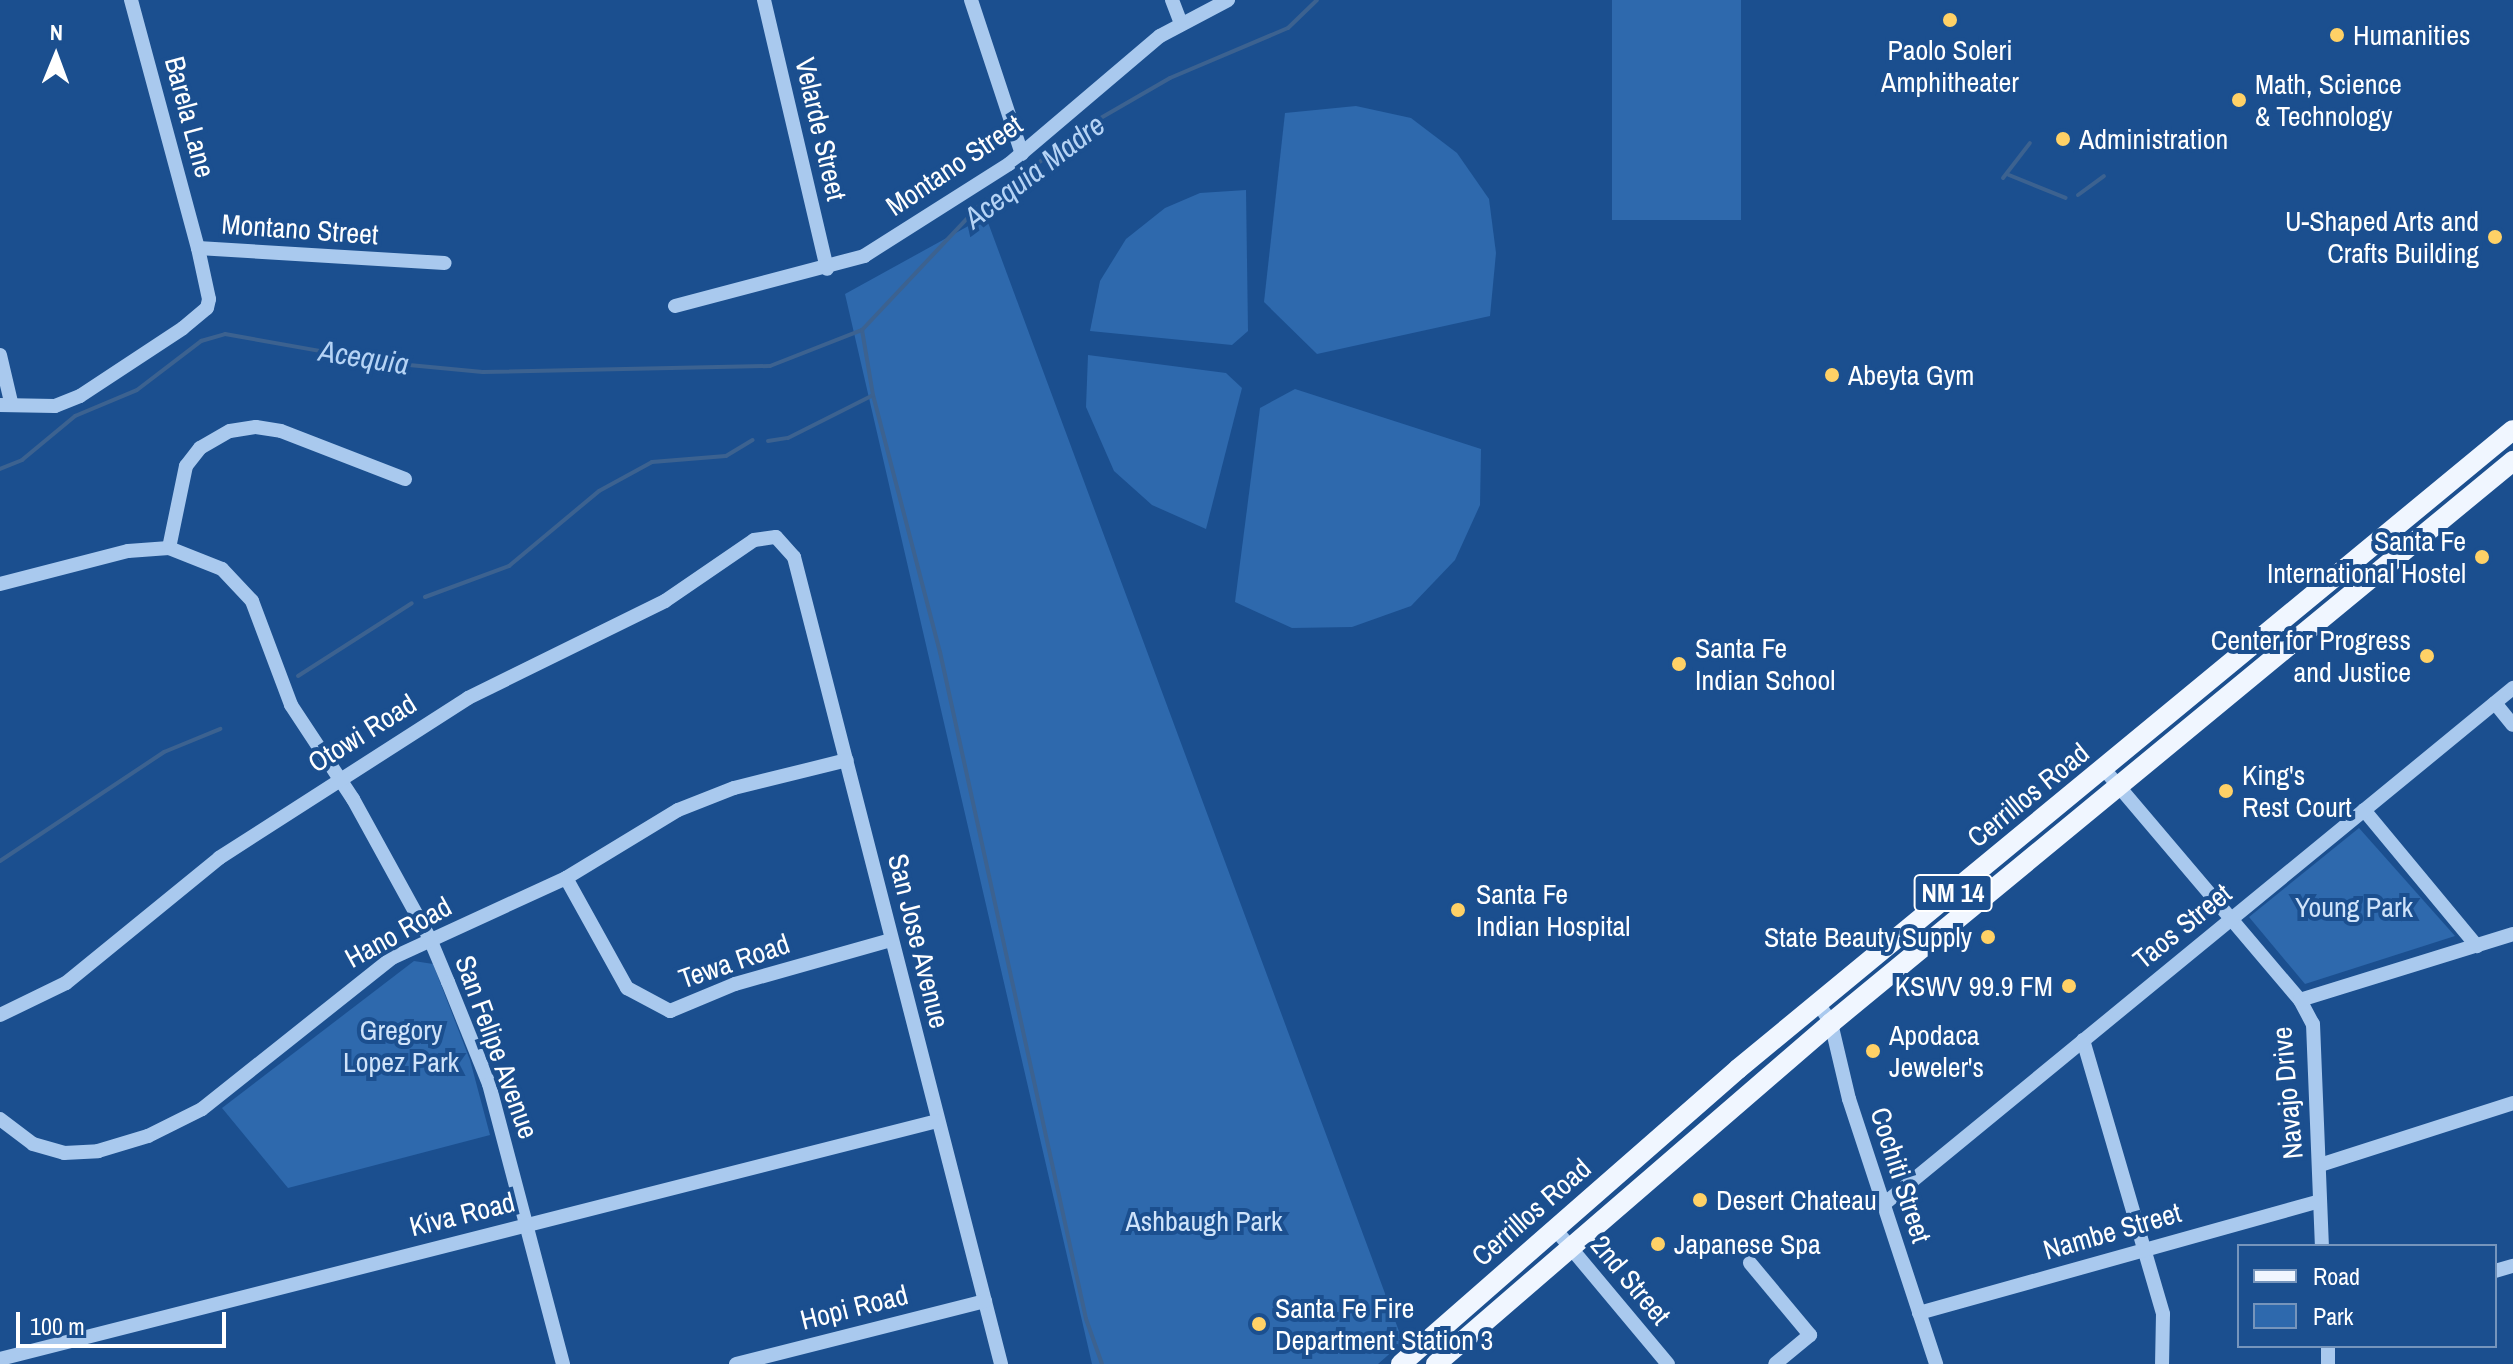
<!DOCTYPE html>
<style>
body{margin:0}
#map{position:relative;width:2513px;height:1364px;overflow:hidden;background:#1b4f8f;font-family:"Archivo Narrow",sans-serif}
div>[style]{position:absolute}
.green>*{inset:0;background:#2e69ad;transform-origin:0 0}
.stream>*{height:4px;margin:-2px;padding:0 2px;transform-origin:2px;border-radius:2px;background:#3c6290}
.minor>*{height:14px;margin:-7px;padding:0 7px;transform-origin:7px;border-radius:7px;background:#a9c9ee}
.major>*{height:20px;margin:-10px;padding:0 10px;transform-origin:10px;border-radius:10px;background:#f0f6ff}
.dots>*{width:22px;height:22px;translate:-50% -50%;box-sizing:border-box;border:4px solid #1b4f8f;border-radius:50%}
span{translate:-50% -50%;white-space:nowrap;text-align:center;line-height:1.15;-webkit-text-stroke:8px #1b4f8f;paint-order:stroke}
.shield-label span{padding:2px 6px;background:#1b4f8f;border:2px solid;border-radius:6px;-webkit-text-stroke-width:0}
.shield-label{font-size:26px;color:#fff;font-weight:700}
.poi-label{font-size:28px;color:#fff}
.left{translate:0 -50%;text-align:left}
.right{translate:-100% -50%;text-align:right}
.street-label{font-size:28px;color:#fff}
.park-label{font-size:28px;color:#cfe3fa}
.water-label{font-size:30px;color:#b5d3f5;font-style:italic}
.legend{position:absolute;left:2237px;top:1244px;width:260px;height:104px;box-sizing:border-box;background:#1b4f8f;border:2px solid #7695bc;margin:0;padding:10px 14px;list-style:none;font-size:24px;color:#fff}
.legend li{display:flex;align-items:center;gap:16px;height:40px}
.legend b{width:40px;border:2px solid #7695bc}
.north{position:absolute;left:16px;top:16px;width:80px;height:80px;-webkit-text-stroke:6px #1b4f8f;paint-order:stroke;rotate:1deg;font-size:22px;font-weight:700;line-height:32px;text-align:center;color:#fff}
.north::after{content:'';display:block;margin:auto;width:28px;height:36px;background:#fff;clip-path:polygon(50% 0,100% 100%,50% 72%,0 100%)}
.scale{position:absolute;left:16px;top:1312px;width:210px;height:36px;box-sizing:border-box;border:4px solid #fff;border-top:0;padding-left:10px;font-size:24px;line-height:28px;white-space:nowrap;color:#fff;-webkit-text-stroke:6px #1b4f8f;paint-order:stroke}
</style>
<div id="map">
<div class="green">
<i style="left:1612px;top:0;width:129px;height:220px"></i>
<i style="clip-path:polygon(1356px 106px,1411px 118px,1457px 153px,1489px 199px,1496px 253px,1490px 316px,1317px 354px,1264px 302px,1285px 113px)"></i>
<i style="clip-path:polygon(1246px 190px,1248px 331px,1232px 345px,1090px 331px,1100px 281px,1126px 239px,1165px 208px,1200px 193px)"></i>
<i style="clip-path:polygon(983px 209px,1403px 1342px,1378px 1364px,1092px 1364px,845px 294px,981px 219px)"></i>
<i style="clip-path:polygon(1088px 355px,1226px 373px,1242px 388px,1206px 529px,1152px 505px,1114px 471px,1086px 407px)"></i>
<i style="clip-path:polygon(1295px 389px,1481px 449px,1480px 505px,1455px 560px,1411px 606px,1352px 627px,1292px 628px,1235px 602px,1260px 408px)"></i>
<i style="clip-path:polygon(2359px 828px,2455px 936px,2305px 984px,2249px 917px)"></i>
<i style="clip-path:polygon(414px 961px,433px 964px,470px 1060px,490px 1135px,288px 1188px,222px 1108px)"></i>
</div>
<div class="stream">
<i style="left:2009px;top:175px;width:61px;rotate:22deg"></i>
<i style="left:2003px;top:178px;width:44px;rotate:-52.4deg"></i>
<i style="left:2078px;top:195px;width:32px;rotate:-36deg"></i>
<i style="left:873px;top:395px;width:266px;rotate:75.4deg"></i>
<i style="left:940px;top:652px;width:683px;rotate:77.65deg"></i>
<i style="left:1086px;top:1319px;width:48px;rotate:70.4deg"></i>
<i style="left:768px;top:441px;width:20px;rotate:-9deg"></i>
<i style="left:788px;top:438px;width:95px;rotate:-26.8deg"></i>
<i style="left:873px;top:395px;width:66px;rotate:-99.6deg"></i>
<i style="left:0;top:469px;width:24px;rotate:-22deg"></i>
<i style="left:22px;top:460px;width:69px;rotate:-39.7deg"></i>
<i style="left:75px;top:416px;width:67px;rotate:-22.8deg"></i>
<i style="left:137px;top:390px;width:81px;rotate:-37.4deg"></i>
<i style="left:201px;top:341px;width:25px;rotate:-16deg"></i>
<i style="left:225px;top:334px;width:166px;rotate:10.1deg"></i>
<i style="left:388px;top:363px;width:95px;rotate:5.4deg"></i>
<i style="left:483px;top:372px;width:287px;rotate:-1.2deg"></i>
<i style="left:770px;top:366px;width:99px;rotate:-21.4deg"></i>
<i style="left:862px;top:330px;width:172px;rotate:-46.7deg"></i>
<i style="left:980px;top:205px;width:147px;rotate:-35.9deg"></i>
<i style="left:1099px;top:119px;width:82px;rotate:-30deg"></i>
<i style="left:1170px;top:78px;width:128px;rotate:-23deg"></i>
<i style="left:1288px;top:28px;width:40px;rotate:-44deg"></i>
<i style="left:425px;top:597px;width:90px;rotate:-20.3deg"></i>
<i style="left:509px;top:566px;width:117px;rotate:-39.8deg"></i>
<i style="left:599px;top:491px;width:60px;rotate:-28.7deg"></i>
<i style="left:652px;top:462px;width:74px;rotate:-4.6deg"></i>
<i style="left:726px;top:456px;width:31px;rotate:-31deg"></i>
<i style="left:298px;top:676px;width:135px;rotate:-32.6deg"></i>
<i style="left:0;top:861px;width:197px;rotate:-33.6deg"></i>
<i style="left:164px;top:752px;width:61px;rotate:-22.3deg"></i>
</div>
<div class="minor">
<i style="left:131px;top:0;width:257px;rotate:74.9deg"></i>
<i style="left:764px;top:0;width:276px;rotate:76.8deg"></i>
<i style="left:971px;top:0;width:162px;rotate:71.7deg"></i>
<i style="left:1172px;top:0;width:26px;rotate:69deg"></i>
<i style="left:675px;top:306px;width:196px;rotate:-14.8deg"></i>
<i style="left:864px;top:256px;width:172px;rotate:-32.4deg"></i>
<i style="left:1009px;top:164px;width:198px;rotate:-40.3deg"></i>
<i style="left:1160px;top:36px;width:77px;rotate:-27.9deg"></i>
<i style="left:0;top:355px;width:48px;rotate:76.8deg"></i>
<i style="left:0;top:405px;width:55px;rotate:1deg"></i>
<i style="left:55px;top:406px;width:27px;rotate:-22deg"></i>
<i style="left:80px;top:396px;width:123px;rotate:-33.4deg"></i>
<i style="left:183px;top:328px;width:31px;rotate:-40deg"></i>
<i style="left:207px;top:308px;width:9px;rotate:-77deg"></i>
<i style="left:209px;top:299px;width:52px;rotate:-102.2deg"></i>
<i style="left:198px;top:248px;width:247px;rotate:3.5deg"></i>
<i style="left:169px;top:548px;width:84px;rotate:-78.3deg"></i>
<i style="left:186px;top:466px;width:23px;rotate:-52deg"></i>
<i style="left:200px;top:448px;width:34px;rotate:-30deg"></i>
<i style="left:230px;top:431px;width:26px;rotate:-9deg"></i>
<i style="left:256px;top:427px;width:25px;rotate:9deg"></i>
<i style="left:281px;top:431px;width:133px;rotate:21.2deg"></i>
<i style="left:0;top:584px;width:132px;rotate:-14.5deg"></i>
<i style="left:128px;top:551px;width:41px;rotate:-4.2deg"></i>
<i style="left:169px;top:548px;width:57px;rotate:21.6deg"></i>
<i style="left:222px;top:569px;width:44px;rotate:46.8deg"></i>
<i style="left:252px;top:601px;width:111px;rotate:69.4deg"></i>
<i style="left:291px;top:705px;width:113px;rotate:56.6deg"></i>
<i style="left:353px;top:799px;width:160px;rotate:61.2deg"></i>
<i style="left:430px;top:939px;width:47px;rotate:67.3deg"></i>
<i style="left:448px;top:982px;width:110px;rotate:68.1deg"></i>
<i style="left:489px;top:1084px;width:290px;rotate:75.2deg"></i>
<i style="left:2495px;top:703px;width:28px;rotate:51deg"></i>
<i style="left:2104px;top:769px;width:303px;rotate:49.7deg"></i>
<i style="left:2300px;top:1000px;width:27px;rotate:62deg"></i>
<i style="left:2313px;top:1024px;width:222px;rotate:87.7deg"></i>
<i style="left:2364px;top:810px;width:177px;rotate:50.3deg"></i>
<i style="left:566px;top:878px;width:126px;rotate:61deg"></i>
<i style="left:627px;top:988px;width:49px;rotate:28.1deg"></i>
<i style="left:670px;top:1011px;width:70px;rotate:-22.6deg"></i>
<i style="left:735px;top:984px;width:162px;rotate:-15.8deg"></i>
<i style="left:2300px;top:1000px;width:223px;rotate:-17.2deg"></i>
<i style="left:1818px;top:1003px;width:24px;rotate:57deg"></i>
<i style="left:1831px;top:1023px;width:78px;rotate:76.7deg"></i>
<i style="left:1849px;top:1099px;width:279px;rotate:71.8deg"></i>
<i style="left:0;top:1015px;width:73px;rotate:-25.9deg"></i>
<i style="left:66px;top:983px;width:198px;rotate:-39.2deg"></i>
<i style="left:219px;top:858px;width:296px;rotate:-32.7deg"></i>
<i style="left:468px;top:698px;width:220px;rotate:-26.2deg"></i>
<i style="left:665px;top:601px;width:108px;rotate:-34.4deg"></i>
<i style="left:754px;top:540px;width:22px;rotate:-8deg"></i>
<i style="left:776px;top:537px;width:27px;rotate:48deg"></i>
<i style="left:794px;top:557px;width:833px;rotate:75.61deg"></i>
<i style="left:2083px;top:1040px;width:285px;rotate:73.7deg"></i>
<i style="left:2163px;top:1314px;width:50px;rotate:91.1deg"></i>
<i style="left:0;top:1119px;width:41px;rotate:37.1deg"></i>
<i style="left:33px;top:1144px;width:32px;rotate:16deg"></i>
<i style="left:64px;top:1153px;width:34px;rotate:-3deg"></i>
<i style="left:98px;top:1151px;width:52px;rotate:-16.7deg"></i>
<i style="left:148px;top:1136px;width:60px;rotate:-26.6deg"></i>
<i style="left:202px;top:1109px;width:243px;rotate:-38.5deg"></i>
<i style="left:392px;top:958px;width:192px;rotate:-24.7deg"></i>
<i style="left:566px;top:878px;width:131px;rotate:-31.3deg"></i>
<i style="left:678px;top:810px;width:60px;rotate:-21.4deg"></i>
<i style="left:734px;top:788px;width:116px;rotate:-13.9deg"></i>
<i style="left:2320px;top:1165px;width:203px;rotate:-17.8deg"></i>
<i style="left:1884px;top:1204px;width:814px;rotate:-39.36deg"></i>
<i style="left:1555px;top:1229px;width:176px;rotate:50.1deg"></i>
<i style="left:1750px;top:1263px;width:94px;rotate:50.2deg"></i>
<i style="left:1810px;top:1335px;width:45px;rotate:140.4deg"></i>
<i style="left:2495px;top:1271px;width:19px;rotate:-16deg"></i>
<i style="left:1919px;top:1313px;width:416px;rotate:-15.6deg"></i>
<i style="left:2328px;top:1346px;width:18px;rotate:90deg"></i>
<i style="left:0;top:1359px;width:967px;rotate:-14.25deg"></i>
<i style="left:736px;top:1364px;width:257px;rotate:-14.2deg"></i>
</div>
<div class="major">
<i style="left:1401px;top:1364px;width:448px;rotate:-41.2deg"></i>
<i style="left:1738px;top:1069px;width:1004px;rotate:-39.51deg"></i>
<i style="left:1436px;top:1364px;width:522px;rotate:-40.8deg"></i>
<i style="left:1831px;top:1023px;width:884px;rotate:-39.49deg"></i>
</div>
<div class="dots">
<i style="left:1950px;top:20px;background:#ffd166"></i>
<i style="left:2337px;top:35px;background:#ffd166"></i>
<i style="left:2239px;top:100px;background:#ffd166"></i>
<i style="left:2063px;top:139px;background:#ffd166"></i>
<i style="left:2495px;top:237px;background:#ffd166"></i>
<i style="left:1832px;top:375px;background:#ffd166"></i>
<i style="left:2482px;top:557px;background:#ffd166"></i>
<i style="left:2427px;top:656px;background:#ffd166"></i>
<i style="left:1679px;top:664px;background:#ffd166"></i>
<i style="left:2226px;top:791px;background:#ffd166"></i>
<i style="left:1458px;top:910px;background:#ffd166"></i>
<i style="left:1988px;top:937px;background:#ffd166"></i>
<i style="left:2069px;top:986px;background:#ffd166"></i>
<i style="left:1873px;top:1051px;background:#ffd166"></i>
<i style="left:1700px;top:1200px;background:#ffd166"></i>
<i style="left:1658px;top:1244px;background:#ffd166"></i>
<i style="left:1259px;top:1324px;background:#ffd166"></i>
</div>
<div class="shield-label">
<span style="left:1953px;top:893px">NM 14</span>
</div>
<div class="poi-label">
<span class="left" style="left:2353px;top:35px">Humanities</span>
<span style="left:1950px;top:66px">Paolo Soleri<br>Amphitheater</span>
<span class="left" style="left:2255px;top:100px">Math, Science<br>&amp; Technology</span>
<span class="left" style="left:2079px;top:139px">Administration</span>
<span class="right" style="left:2479px;top:237px">U-Shaped Arts and<br>Crafts Building</span>
<span class="left" style="left:1848px;top:375px">Abeyta Gym</span>
<span class="right" style="left:2466px;top:557px">Santa Fe<br>International Hostel</span>
<span class="right" style="left:2411px;top:656px">Center for Progress<br>and Justice</span>
<span class="left" style="left:1695px;top:664px">Santa Fe<br>Indian School</span>
<span class="left" style="left:2242px;top:791px">King's<br>Rest Court</span>
<span class="left" style="left:1476px;top:910px">Santa Fe<br>Indian Hospital</span>
<span class="right" style="left:1972px;top:937px">State Beauty Supply</span>
<span class="right" style="left:2053px;top:986px">KSWV 99.9 FM</span>
<span class="left" style="left:1889px;top:1051px">Apodaca<br>Jeweler's</span>
<span class="left" style="left:1716px;top:1200px">Desert Chateau</span>
<span class="left" style="left:1674px;top:1244px">Japanese Spa</span>
<span class="left" style="left:1275px;top:1324px">Santa Fe Fire<br>Department Station 3</span>
</div>
<div class="street-label">
<span style="left:190px;top:117px;rotate:75deg">Barela Lane</span>
<span style="left:821px;top:129px;rotate:77deg">Velarde Street</span>
<span style="left:954px;top:165px;rotate:-34deg">Montano Street</span>
<span style="left:300px;top:229px;rotate:4deg">Montano Street</span>
<span style="left:362px;top:733px;rotate:-32deg">Otowi Road</span>
<span style="left:2028px;top:795px;rotate:-39deg">Cerrillos Road</span>
<span style="left:2182px;top:926px;rotate:-39deg">Taos Street</span>
<span style="left:398px;top:932px;rotate:-29deg">Hano Road</span>
<span style="left:919px;top:941px;rotate:76deg">San Jose Avenue</span>
<span style="left:734px;top:961px;rotate:-19deg">Tewa Road</span>
<span style="left:497px;top:1047px;rotate:70deg">San Felipe Avenue</span>
<span style="left:2287px;top:1093px;rotate:-95deg">Navajo Drive</span>
<span style="left:1901px;top:1175px;rotate:72deg">Cochiti Street</span>
<span style="left:1531px;top:1212px;rotate:-41deg">Cerrillos Road</span>
<span style="left:462px;top:1214px;rotate:-14deg">Kiva Road</span>
<span style="left:2112px;top:1231px;rotate:-16deg">Nambe Street</span>
<span style="left:1631px;top:1280px;rotate:50deg">2nd Street</span>
<span style="left:854px;top:1307px;rotate:-14deg">Hopi Road</span>
</div>
<div class="park-label">
<span style="left:2354px;top:907px">Young Park</span>
<span style="left:401px;top:1046px">Gregory<br>Lopez Park</span>
<span style="left:1204px;top:1221px">Ashbaugh Park</span>
</div>
<div class="water-label">
<span style="left:1034px;top:171px;rotate:-37deg">Acequia Madre</span>
<span style="left:364px;top:357px;rotate:9deg">Acequia</span>
</div>
<ul class="legend">
<li><b style="height:10px;background:#f0f6ff"></b>Road</li>
<li><b style="height:22px;background:#2e69ad"></b>Park</li>
</ul>
<div class="north">N</div>
<div class="scale">100 m</div>
</div>
